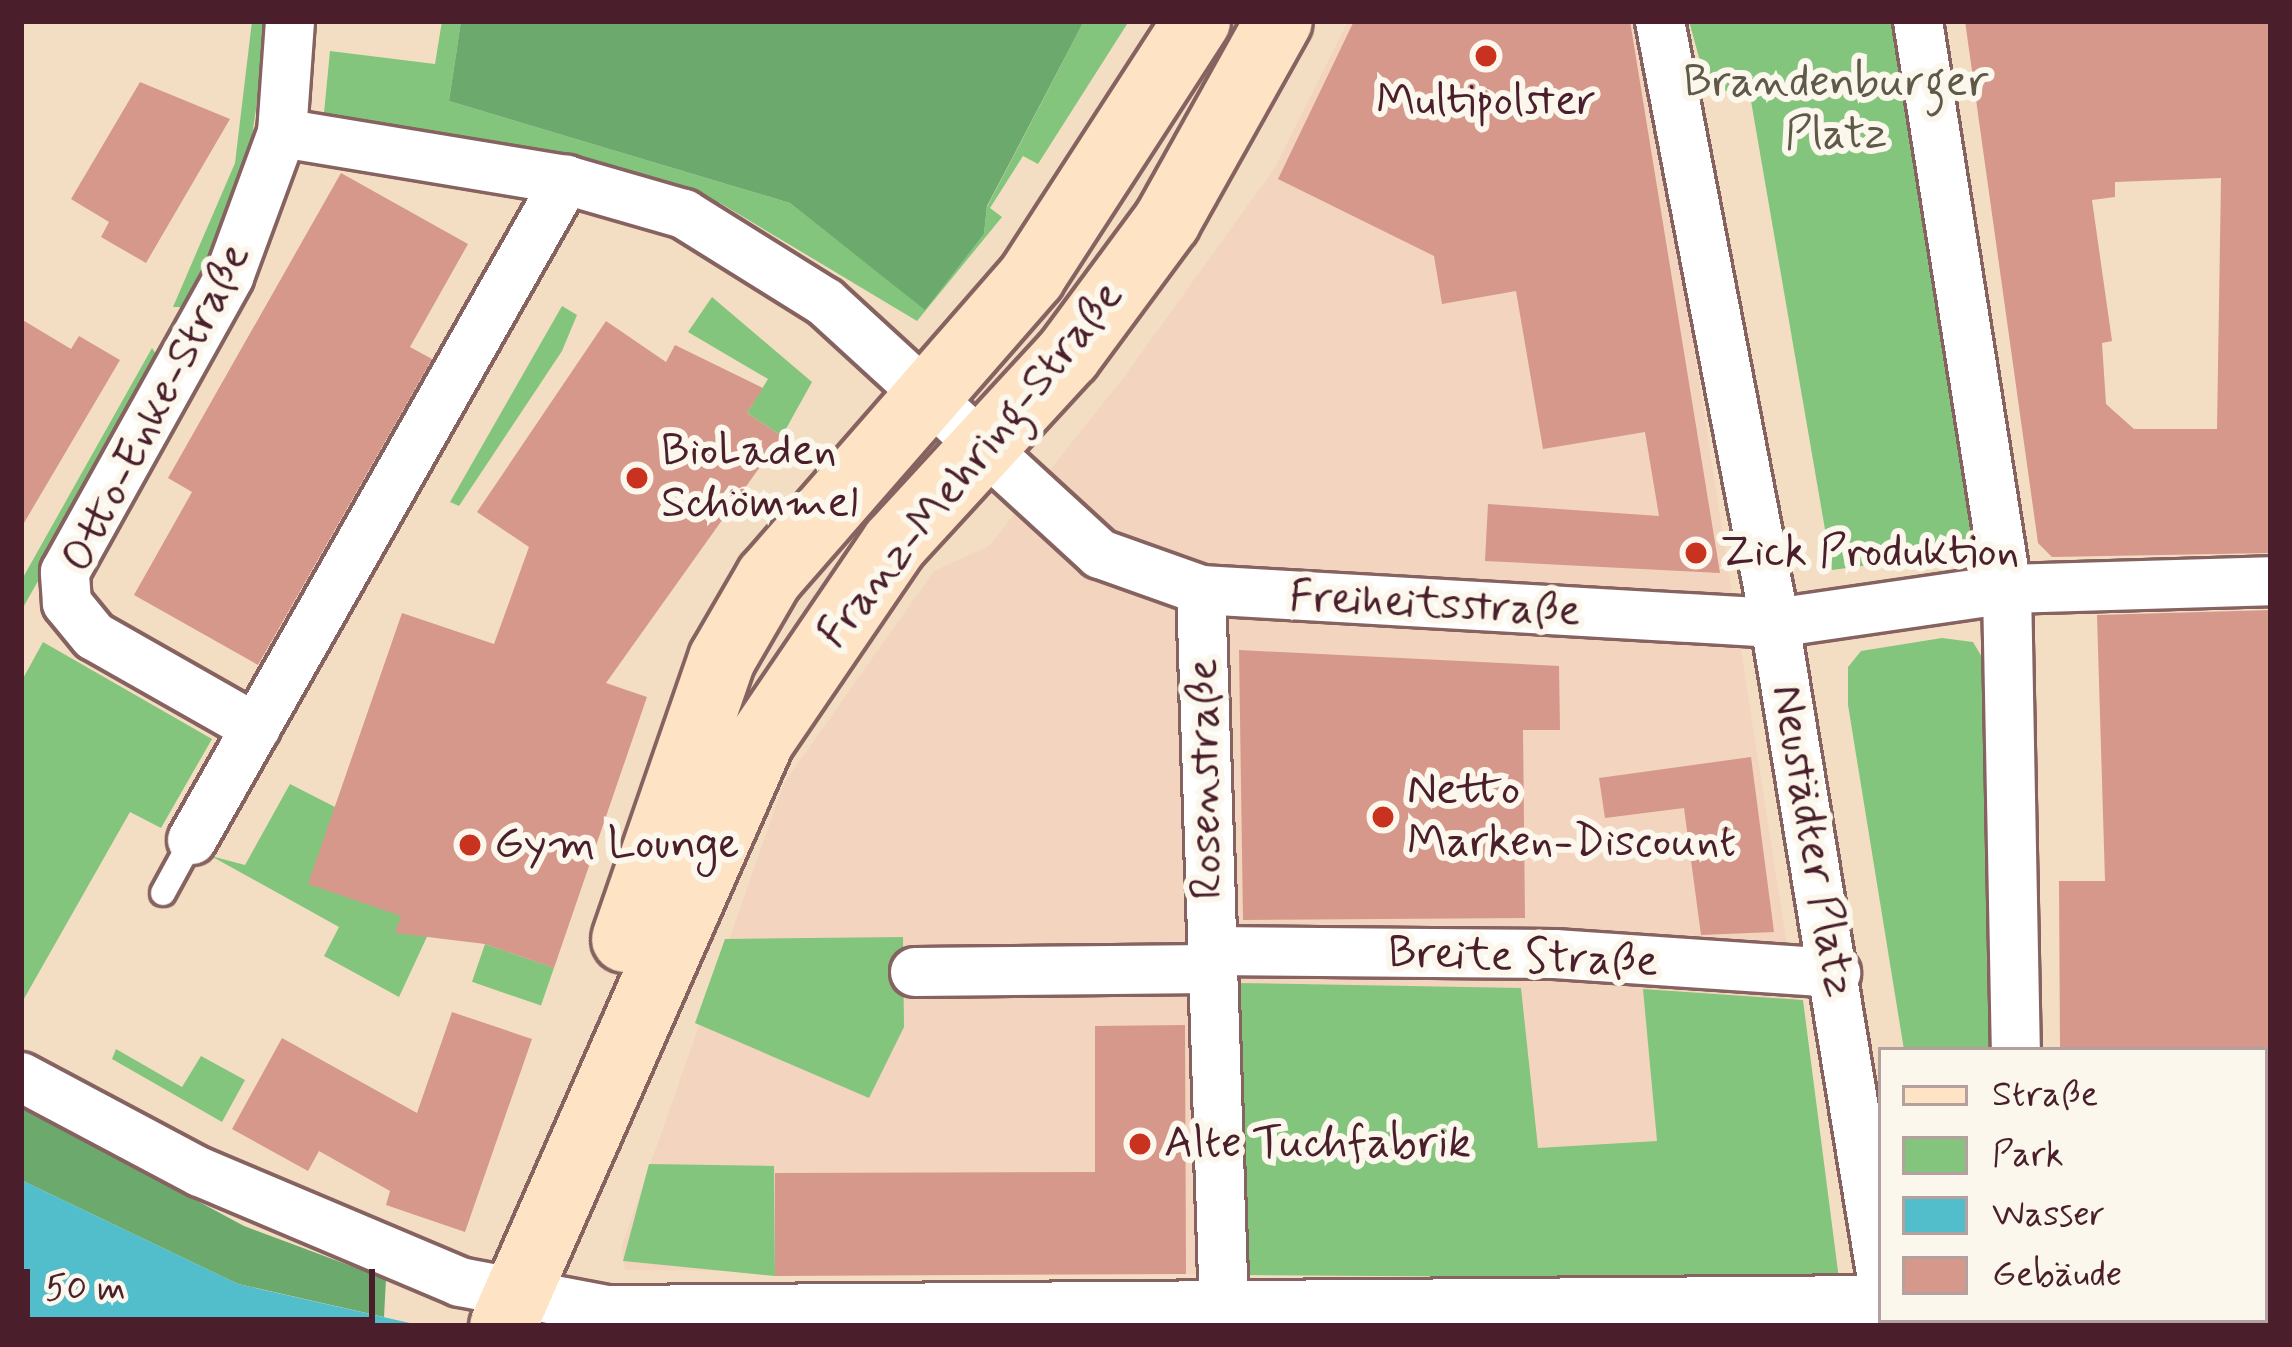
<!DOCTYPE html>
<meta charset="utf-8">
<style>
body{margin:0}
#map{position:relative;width:2292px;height:1347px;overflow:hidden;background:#f4dec3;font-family:Mynerve,sans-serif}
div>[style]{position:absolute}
.built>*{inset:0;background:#f3d4bf}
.green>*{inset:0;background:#84c57d;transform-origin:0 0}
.forest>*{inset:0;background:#6baa6c}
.water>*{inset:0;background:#52becb}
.building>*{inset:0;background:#d5988a}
.roads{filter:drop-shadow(3px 0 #866260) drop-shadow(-3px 0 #866260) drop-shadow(0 3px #866260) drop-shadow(0 -3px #866260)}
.service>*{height:24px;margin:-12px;padding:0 12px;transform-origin:12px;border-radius:12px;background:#fff}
.minor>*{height:48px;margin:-24px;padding:0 24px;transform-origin:24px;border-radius:24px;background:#fff}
.secondary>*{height:66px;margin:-33px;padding:0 33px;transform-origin:33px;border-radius:33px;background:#fee4c5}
.dots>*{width:33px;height:33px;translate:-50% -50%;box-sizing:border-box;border:6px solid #fbf7ec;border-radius:50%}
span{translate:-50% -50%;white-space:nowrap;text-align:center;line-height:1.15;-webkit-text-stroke:12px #fbf7ec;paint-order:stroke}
.park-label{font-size:45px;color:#5e5948}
.poi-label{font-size:45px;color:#4a1f2b}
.left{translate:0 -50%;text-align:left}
.street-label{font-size:45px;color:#4a1f2b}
.frame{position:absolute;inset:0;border:24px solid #4a1f2b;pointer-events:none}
.legend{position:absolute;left:1878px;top:1047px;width:390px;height:276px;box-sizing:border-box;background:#fbf7ec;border:3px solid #b4a19f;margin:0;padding:15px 21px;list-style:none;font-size:36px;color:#4a1f2b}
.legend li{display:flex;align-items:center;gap:24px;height:60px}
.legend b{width:60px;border:3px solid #b4a19f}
.scale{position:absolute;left:24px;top:1269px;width:351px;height:54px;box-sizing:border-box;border:6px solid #4a1f2b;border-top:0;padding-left:15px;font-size:36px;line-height:42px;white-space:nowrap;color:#4a1f2b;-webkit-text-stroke:9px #fbf7ec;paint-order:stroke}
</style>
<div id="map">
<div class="built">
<i style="clip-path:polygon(1348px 21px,1643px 21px,1839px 1279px,625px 1270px,621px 1248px,784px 783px,934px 571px,989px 546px,1121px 381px,1274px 169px)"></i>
</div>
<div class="green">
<i style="clip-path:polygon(252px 21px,269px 21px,246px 177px,191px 307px,173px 307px,235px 163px)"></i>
<i style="clip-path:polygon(442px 21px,461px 21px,449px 101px,790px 203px,925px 309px,984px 234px,987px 207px,1084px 21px,1129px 21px,1038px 164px,1023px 156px,990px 208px,1002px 217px,917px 321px,720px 203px,324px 113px,330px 51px,435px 64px)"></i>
<i style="clip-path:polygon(1689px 21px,1908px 21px,1988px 549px,1832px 570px,1751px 101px,1706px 83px)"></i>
<i style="clip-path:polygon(712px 297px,812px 382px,782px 436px,747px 413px,768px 379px,688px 332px)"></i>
<i style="clip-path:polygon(562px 306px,577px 315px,562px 351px,459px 506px,450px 502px)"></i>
<i style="clip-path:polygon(152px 348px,162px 363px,21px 611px,21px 581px)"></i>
<i style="clip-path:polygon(1942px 638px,1973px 642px,1986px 664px,1991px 1050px,1904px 1050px,1848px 705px,1848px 667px,1861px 651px)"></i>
<i style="clip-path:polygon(43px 642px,212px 739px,161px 828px,130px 812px,21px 1004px,21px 682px)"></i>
<i style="clip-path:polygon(290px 784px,335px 807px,432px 926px,399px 997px,324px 956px,339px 927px,211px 856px,245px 865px)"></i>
<i style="clip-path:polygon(903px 937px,904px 1027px,869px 1098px,695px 1023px,725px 939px)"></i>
<i style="left:485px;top:944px;width:73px;height:40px;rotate:19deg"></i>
<i style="clip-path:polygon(1237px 983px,1521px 988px,1538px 1148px,1657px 1141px,1643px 989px,1803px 1000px,1839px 1279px,1242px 1275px)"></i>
<i style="clip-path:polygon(116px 1049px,182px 1087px,201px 1056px,245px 1080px,222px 1122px,112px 1059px)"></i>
<i style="clip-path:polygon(649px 1164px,774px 1166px,775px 1276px,623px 1261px)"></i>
</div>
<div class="forest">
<i style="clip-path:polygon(461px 21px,1084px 21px,987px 206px,984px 234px,925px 310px,790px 203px,449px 101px)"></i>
<i style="clip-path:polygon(21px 1106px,244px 1226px,386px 1279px,384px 1317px,238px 1284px,21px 1180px)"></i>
</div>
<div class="water">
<i style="clip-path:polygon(21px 1180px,238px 1284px,423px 1326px,21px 1326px)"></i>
</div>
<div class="building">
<i style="clip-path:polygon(1354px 21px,1630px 21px,1720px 573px,1485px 561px,1488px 504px,1659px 516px,1645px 432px,1543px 449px,1516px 291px,1442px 304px,1434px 256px,1278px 179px)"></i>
<i style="clip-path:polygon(evenodd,1965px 21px,2271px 21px,2271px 553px,2052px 557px,2038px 543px,1965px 21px,2221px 178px,2217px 429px,2134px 429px,2106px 404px,2102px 343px,2112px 341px,2092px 200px,2115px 197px,2115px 182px,2221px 178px)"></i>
<i style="clip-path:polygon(140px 82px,230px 119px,146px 263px,101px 237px,109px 222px,71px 199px)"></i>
<i style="clip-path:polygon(341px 173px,468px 244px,410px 347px,432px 359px,258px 665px,134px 595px,192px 492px,168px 478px)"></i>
<i style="clip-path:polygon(21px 319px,71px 349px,79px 336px,120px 360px,21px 528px)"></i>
<i style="clip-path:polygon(606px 321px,666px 362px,675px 345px,763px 388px,747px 413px,782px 436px,606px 683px,647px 697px,554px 968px,485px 944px,395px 933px,401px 916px,308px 884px,402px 613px,494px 644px,529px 547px,477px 512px)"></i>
<i style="clip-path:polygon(2271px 610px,2271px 1050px,2060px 1050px,2059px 881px,2105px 881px,2097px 615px)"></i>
<i style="clip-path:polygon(1239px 650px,1559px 666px,1560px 730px,1523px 730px,1525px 918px,1243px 920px)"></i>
<i style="clip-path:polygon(1751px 757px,1774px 932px,1701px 935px,1684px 808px,1605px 818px,1599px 778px)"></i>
<i style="clip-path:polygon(452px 1012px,532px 1039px,465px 1232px,386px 1205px,390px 1191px,319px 1151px,308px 1171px,232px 1129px,282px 1038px,417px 1113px)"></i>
<i style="clip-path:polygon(1185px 1025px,1186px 1274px,775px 1276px,775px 1173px,1095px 1172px,1095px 1026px)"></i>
</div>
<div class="roads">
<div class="service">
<i style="left:163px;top:893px;width:60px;rotate:-61.3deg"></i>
</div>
<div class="minor">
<i style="left:1660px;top:21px;width:613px;rotate:79.19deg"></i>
<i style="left:1775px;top:623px;width:659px;rotate:80.74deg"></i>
<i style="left:1918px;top:21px;width:575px;rotate:81.09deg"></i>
<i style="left:2007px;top:589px;width:461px;rotate:88.9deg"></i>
<i style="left:282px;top:133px;width:288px;rotate:9.4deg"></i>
<i style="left:566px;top:180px;width:123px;rotate:16.1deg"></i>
<i style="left:684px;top:214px;width:166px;rotate:32deg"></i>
<i style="left:825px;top:302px;width:373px;rotate:42.5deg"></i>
<i style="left:1100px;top:554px;width:107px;rotate:19.6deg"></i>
<i style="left:1201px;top:590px;width:575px;rotate:3.29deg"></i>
<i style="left:1775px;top:623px;width:234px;rotate:-8.3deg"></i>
<i style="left:2007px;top:589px;width:264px;rotate:-1.7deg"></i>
<i style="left:1201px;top:590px;width:720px;rotate:88.17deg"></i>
<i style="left:256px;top:728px;width:186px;rotate:-150.4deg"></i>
<i style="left:94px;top:636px;width:43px;rotate:-129.3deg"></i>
<i style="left:67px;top:603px;width:31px;rotate:-94deg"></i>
<i style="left:65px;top:572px;width:338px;rotate:-60.9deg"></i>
<i style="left:229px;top:277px;width:153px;rotate:-69.8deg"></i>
<i style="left:282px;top:133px;width:112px;rotate:-85.9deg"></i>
<i style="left:192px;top:840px;width:759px;rotate:-60.46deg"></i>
<i style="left:1211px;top:951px;width:344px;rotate:0.5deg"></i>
<i style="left:1555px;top:954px;width:282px;rotate:3.9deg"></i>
<i style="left:915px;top:972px;width:296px;rotate:-0.6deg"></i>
<i style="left:21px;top:1077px;width:203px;rotate:28deg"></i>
<i style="left:200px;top:1172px;width:282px;rotate:22.9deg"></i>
<i style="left:460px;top:1282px;width:150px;rotate:10.8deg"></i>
<i style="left:607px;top:1310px;width:1274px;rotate:-0.45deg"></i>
<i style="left:2023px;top:1320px;width:6px;rotate:81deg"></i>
</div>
<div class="secondary">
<i style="left:625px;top:939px;width:296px;rotate:-70.9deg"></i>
<i style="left:722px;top:659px;width:94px;rotate:-59.9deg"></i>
<i style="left:769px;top:578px;width:400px;rotate:-48.9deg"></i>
<i style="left:1032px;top:276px;width:304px;rotate:-57.1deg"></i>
<i style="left:503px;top:1326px;width:640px;rotate:-66.24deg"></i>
<i style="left:761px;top:740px;width:238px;rotate:-55.8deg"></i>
<i style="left:895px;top:543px;width:255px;rotate:-47.4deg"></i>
<i style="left:1068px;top:355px;width:167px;rotate:-53.5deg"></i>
<i style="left:1167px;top:221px;width:229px;rotate:-60.8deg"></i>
</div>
</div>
<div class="dots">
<i style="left:1486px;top:56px;background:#c8321e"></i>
<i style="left:637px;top:478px;background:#c8321e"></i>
<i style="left:1696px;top:553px;background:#c8321e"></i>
<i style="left:1383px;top:817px;background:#c8321e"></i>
<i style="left:470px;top:845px;background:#c8321e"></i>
<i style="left:1140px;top:1144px;background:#c8321e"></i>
</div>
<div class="park-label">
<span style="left:1836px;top:109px">Brandenburger<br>Platz</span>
</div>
<div class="poi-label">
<span style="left:1486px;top:102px">Multipolster</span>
<span class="left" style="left:661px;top:478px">BioLaden<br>Schömmel</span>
<span class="left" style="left:1720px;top:553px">Zick Produktion</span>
<span class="left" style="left:1407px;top:817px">Netto<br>Marken-Discount</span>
<span class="left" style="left:494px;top:845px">Gym Lounge</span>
<span class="left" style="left:1164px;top:1144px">Alte Tuchfabrik</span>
</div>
<div class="street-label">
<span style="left:157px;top:408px;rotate:-63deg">Otto-Enke-Straße</span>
<span style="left:971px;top:465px;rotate:-51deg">Franz-Mehring-Straße</span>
<span style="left:1435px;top:605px;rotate:3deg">Freiheitsstraße</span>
<span style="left:1206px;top:779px;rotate:-91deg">Rosenstraße</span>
<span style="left:1812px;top:841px;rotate:80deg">Neustädter Platz</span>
<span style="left:1523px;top:958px;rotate:2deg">Breite Straße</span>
</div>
<div class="frame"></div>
<ul class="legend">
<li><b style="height:15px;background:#fee4c5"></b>Straße</li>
<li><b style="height:33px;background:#84c57d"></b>Park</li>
<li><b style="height:33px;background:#52becb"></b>Wasser</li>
<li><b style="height:33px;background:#d5988a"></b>Gebäude</li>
</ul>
<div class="scale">50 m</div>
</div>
